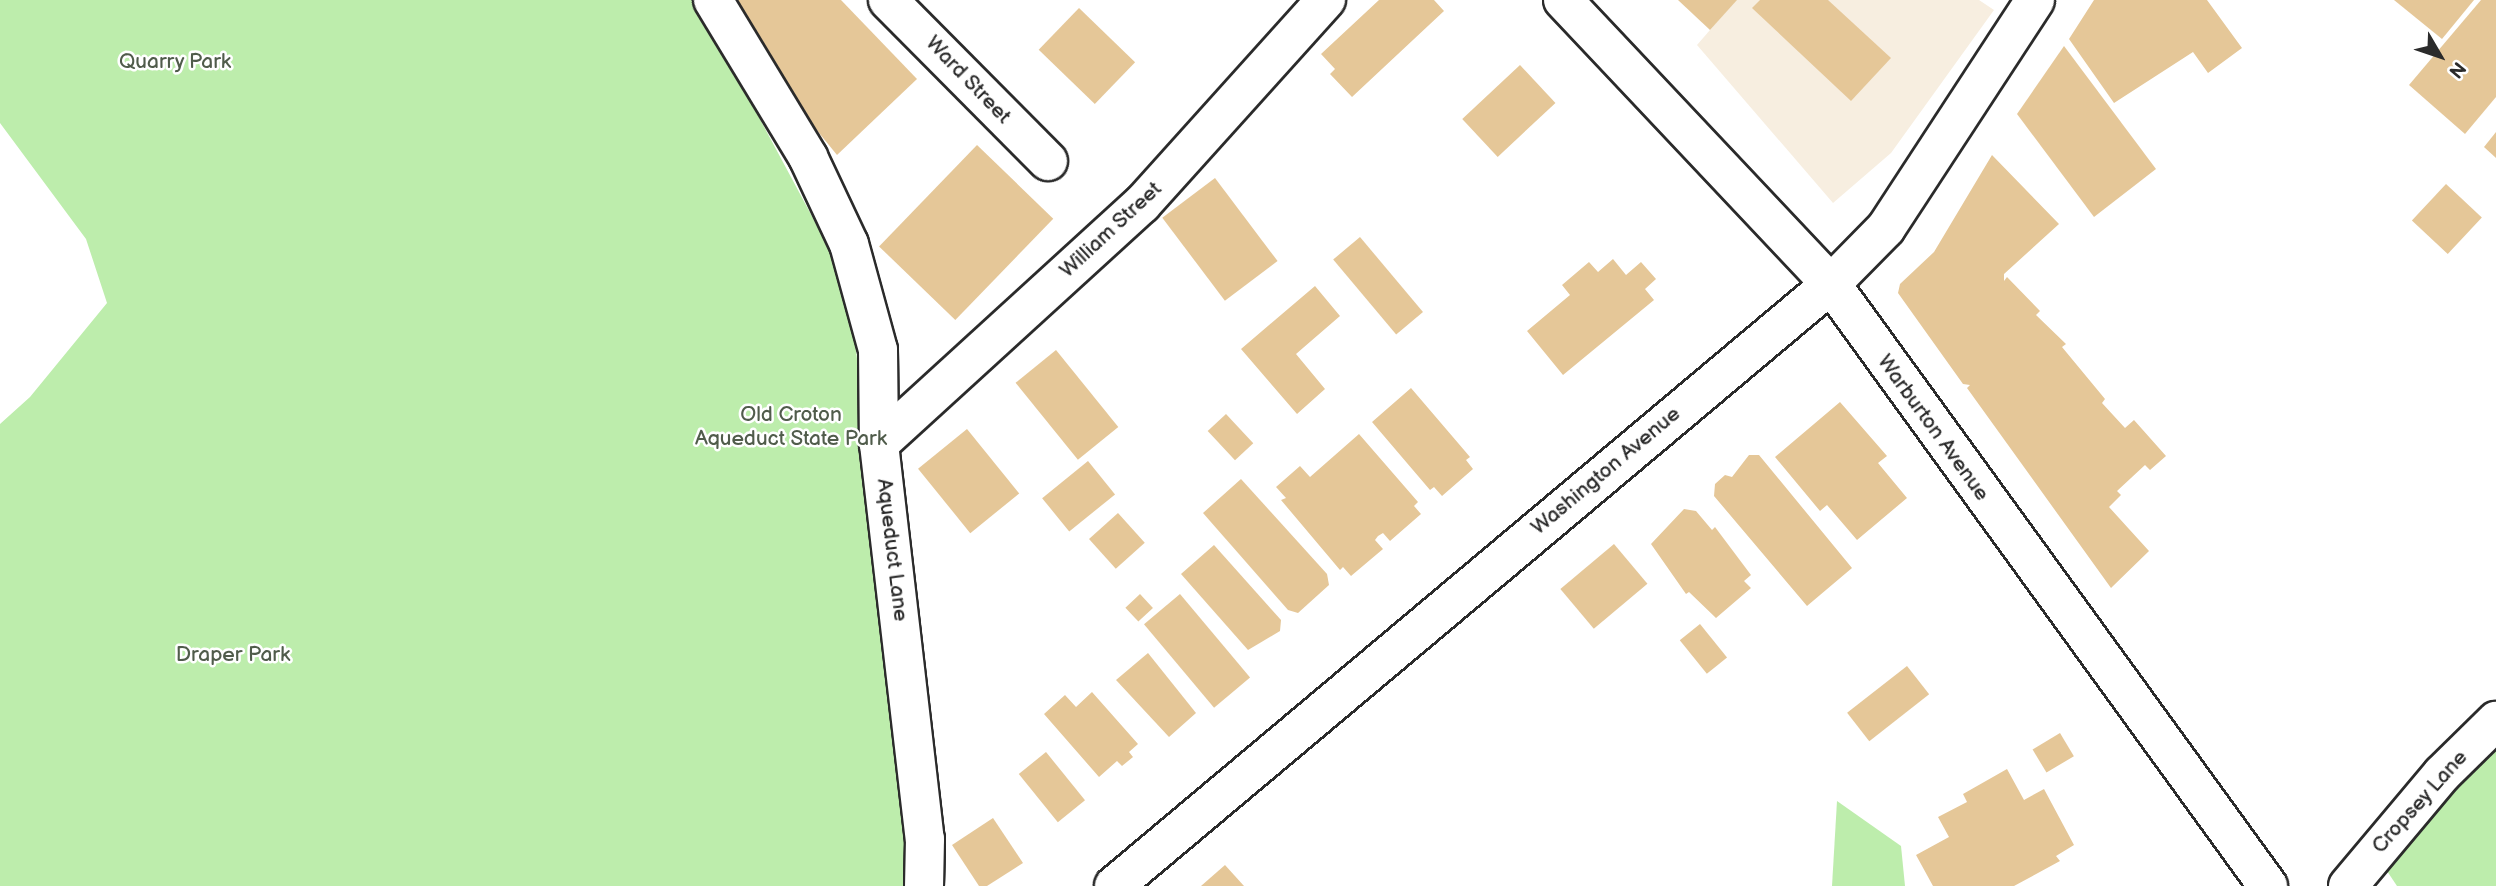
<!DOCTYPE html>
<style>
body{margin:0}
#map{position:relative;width:2496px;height:886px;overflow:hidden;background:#fff;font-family:"Balsamiq Sans",sans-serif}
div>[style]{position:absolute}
.built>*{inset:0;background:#f7eee0}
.green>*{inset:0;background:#bdedac}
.building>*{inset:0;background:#e5c798;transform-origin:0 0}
.roads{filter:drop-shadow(2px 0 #2b2b2b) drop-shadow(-2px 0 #2b2b2b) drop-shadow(0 2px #2b2b2b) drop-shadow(0 -2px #2b2b2b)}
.minor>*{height:38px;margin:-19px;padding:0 19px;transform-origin:19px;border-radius:19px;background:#fff}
.tertiary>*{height:38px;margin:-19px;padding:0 19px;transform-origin:19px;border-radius:19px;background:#fff}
span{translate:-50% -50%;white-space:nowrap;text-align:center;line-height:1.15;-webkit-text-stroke:5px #fff;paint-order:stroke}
.park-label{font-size:21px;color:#505c4b}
.street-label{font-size:21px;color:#2b2b2b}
.north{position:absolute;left:2405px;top:21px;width:70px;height:70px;-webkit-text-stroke:5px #fff;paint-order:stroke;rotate:129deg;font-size:19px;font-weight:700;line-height:28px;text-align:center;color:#2b2b2b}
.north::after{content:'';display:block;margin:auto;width:24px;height:32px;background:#2b2b2b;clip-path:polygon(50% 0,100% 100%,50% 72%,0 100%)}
</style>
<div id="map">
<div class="built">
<i style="clip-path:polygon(1736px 0,1979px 0,1994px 10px,1891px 153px,1833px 203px,1697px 45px)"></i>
</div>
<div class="green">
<i style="clip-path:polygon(0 0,696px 0,829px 248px,854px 332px,904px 781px,910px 886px,0 886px,0 424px,30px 397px,107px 303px,86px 239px,0 123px)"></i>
<i style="clip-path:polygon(2496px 745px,2496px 886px,2397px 886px,2381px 862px)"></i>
<i style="clip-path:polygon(1837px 801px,1901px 846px,1905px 886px,1832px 886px)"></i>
</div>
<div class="building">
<i style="clip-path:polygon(735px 0,841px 0,917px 79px,837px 155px,793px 101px)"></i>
<i style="clip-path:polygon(1379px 0,1434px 0,1444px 11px,1352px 97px,1330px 74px,1335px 69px,1321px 54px)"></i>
<i style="clip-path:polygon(1678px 0,1737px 0,1710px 30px)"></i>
<i style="clip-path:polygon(1760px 0,1828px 0,1891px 58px,1851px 101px,1752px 8px)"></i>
<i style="clip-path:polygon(2094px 0,2207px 0,2242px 48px,2208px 73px,2193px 52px,2114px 103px,2069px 39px)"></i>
<i style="clip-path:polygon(2394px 0,2474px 0,2442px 39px)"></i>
<i style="clip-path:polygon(2481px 0,2496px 0,2496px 97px,2465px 134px,2409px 85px)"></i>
<i style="left:1079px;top:8px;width:78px;height:58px;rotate:44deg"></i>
<i style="clip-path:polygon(2064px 46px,2156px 169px,2094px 217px,2017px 114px)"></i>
<i style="left:1520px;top:65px;width:52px;height:79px;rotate:47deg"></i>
<i style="clip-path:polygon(2496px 132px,2496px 158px,2484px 147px)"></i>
<i style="left:977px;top:145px;width:106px;height:141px;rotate:44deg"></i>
<i style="clip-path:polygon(1992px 155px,2059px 224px,2004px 274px,2004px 281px,2007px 277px,2040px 311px,2036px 315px,2066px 344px,2062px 347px,2105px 399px,2102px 403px,2125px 428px,2134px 420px,2166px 456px,2150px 470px,2145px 465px,2117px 491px,2121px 495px,2109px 507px,2149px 551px,2111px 588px,1967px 388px,1970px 385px,1963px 384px,1898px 293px,1900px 284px,1934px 252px)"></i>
<i style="left:1215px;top:178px;width:104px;height:66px;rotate:53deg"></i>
<i style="left:2446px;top:184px;width:49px;height:50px;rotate:43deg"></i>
<i style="left:1360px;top:237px;width:98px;height:35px;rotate:50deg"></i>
<i style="clip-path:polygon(1613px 259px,1626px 275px,1641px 262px,1656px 279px,1645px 289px,1654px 300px,1563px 375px,1527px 331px,1570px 295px,1562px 285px,1589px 262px,1598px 272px)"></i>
<i style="clip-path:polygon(1315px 286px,1340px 316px,1296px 354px,1325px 389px,1297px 414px,1241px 349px)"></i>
<i style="left:1056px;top:350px;width:99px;height:52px;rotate:51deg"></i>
<i style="clip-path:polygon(1411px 388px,1470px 457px,1466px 460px,1473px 469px,1442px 496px,1434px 487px,1430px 490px,1372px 422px)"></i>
<i style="clip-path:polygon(1840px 402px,1887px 456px,1878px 463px,1907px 498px,1857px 540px,1827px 505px,1820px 511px,1775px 457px)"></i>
<i style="left:1226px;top:414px;width:40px;height:25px;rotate:47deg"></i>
<i style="left:967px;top:429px;width:83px;height:63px;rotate:51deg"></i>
<i style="clip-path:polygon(1359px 434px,1418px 502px,1414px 506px,1421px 514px,1390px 541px,1383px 533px,1378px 536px,1375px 540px,1383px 549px,1351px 576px,1343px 567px,1340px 570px,1281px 500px,1286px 498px,1276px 487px,1300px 466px,1310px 477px)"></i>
<i style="clip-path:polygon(1749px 455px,1759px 455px,1852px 568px,1807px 606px,1714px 496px,1715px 484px,1725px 475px,1732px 477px)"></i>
<i style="left:1088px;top:461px;width:43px;height:59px;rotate:51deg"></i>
<i style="clip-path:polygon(1241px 479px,1327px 574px,1329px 585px,1298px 613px,1288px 610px,1203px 513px)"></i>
<i style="clip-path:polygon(1684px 509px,1696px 511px,1712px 530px,1715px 527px,1751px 575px,1744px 581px,1751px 588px,1716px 618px,1689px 592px,1686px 594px,1651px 544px)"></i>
<i style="left:1118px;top:513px;width:40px;height:39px;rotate:48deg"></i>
<i style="left:1614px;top:544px;width:52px;height:70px;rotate:50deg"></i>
<i style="clip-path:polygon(1214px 545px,1281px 620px,1280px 631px,1248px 650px,1181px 574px)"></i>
<i style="left:1140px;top:594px;width:19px;height:20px;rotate:47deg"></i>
<i style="left:1180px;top:594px;width:109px;height:47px;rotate:50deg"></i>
<i style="left:1700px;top:624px;width:43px;height:26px;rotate:51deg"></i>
<i style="clip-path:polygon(1148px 653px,1196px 713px,1169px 737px,1116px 680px)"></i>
<i style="left:1907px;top:666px;width:36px;height:76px;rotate:52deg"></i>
<i style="clip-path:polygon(1092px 692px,1138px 744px,1129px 752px,1133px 757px,1122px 766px,1117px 761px,1099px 777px,1044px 714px,1065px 695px,1076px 707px)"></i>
<i style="left:2060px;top:733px;width:27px;height:32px;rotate:59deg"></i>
<i style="left:1046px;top:752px;width:62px;height:35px;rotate:51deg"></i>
<i style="clip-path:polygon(2007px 769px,2024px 800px,2044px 789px,2074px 845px,2056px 856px,2060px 861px,2014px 886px,1933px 886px,1916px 855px,1949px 837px,1938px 817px,1967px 802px,1963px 794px)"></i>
<i style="clip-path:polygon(993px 818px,1023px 863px,987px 886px,979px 886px,952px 845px)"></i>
<i style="clip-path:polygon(1225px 865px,1244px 886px,1201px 886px)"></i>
</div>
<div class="roads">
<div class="minor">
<i style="left:713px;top:0;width:184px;rotate:58.8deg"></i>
<i style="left:808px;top:157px;width:96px;rotate:64.8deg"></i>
<i style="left:849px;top:244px;width:110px;rotate:74.7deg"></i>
<i style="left:878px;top:350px;width:94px;rotate:89.4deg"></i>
<i style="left:879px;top:444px;width:398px;rotate:83.4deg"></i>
<i style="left:925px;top:839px;width:47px;rotate:91.2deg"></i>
<i style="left:888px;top:0;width:227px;rotate:45.2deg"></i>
<i style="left:879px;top:444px;width:356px;rotate:-42.4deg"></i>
<i style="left:1142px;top:204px;width:275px;rotate:-48deg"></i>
<i style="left:1114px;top:886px;width:936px;rotate:-40.02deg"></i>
<i style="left:1831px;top:284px;width:78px;rotate:-45.5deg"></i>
<i style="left:1886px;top:228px;width:272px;rotate:-56.8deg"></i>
<i style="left:2348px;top:886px;width:146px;rotate:-50deg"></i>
<i style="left:2442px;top:774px;width:76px;rotate:-44.5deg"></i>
</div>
<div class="tertiary">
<i style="left:1563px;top:0;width:390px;rotate:46.7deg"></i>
<i style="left:1831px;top:284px;width:744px;rotate:54.02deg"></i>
</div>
</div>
<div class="park-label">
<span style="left:175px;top:62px">Quarry Park</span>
<span style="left:791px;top:427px">Old Croton<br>Aqueduct State Park</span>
<span style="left:233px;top:655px">Draper Park</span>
</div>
<div class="street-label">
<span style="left:968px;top:80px;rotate:46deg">Ward Street</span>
<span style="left:1111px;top:230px;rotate:-43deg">William Street</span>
<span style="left:1933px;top:428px;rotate:54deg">Warburton Avenue</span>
<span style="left:1606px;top:471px;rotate:-40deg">Washington Avenue</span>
<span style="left:892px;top:550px;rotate:83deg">Aqueduct Lane</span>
<span style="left:2420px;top:802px;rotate:-48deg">Cropsey Lane</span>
</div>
<div class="north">N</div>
</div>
